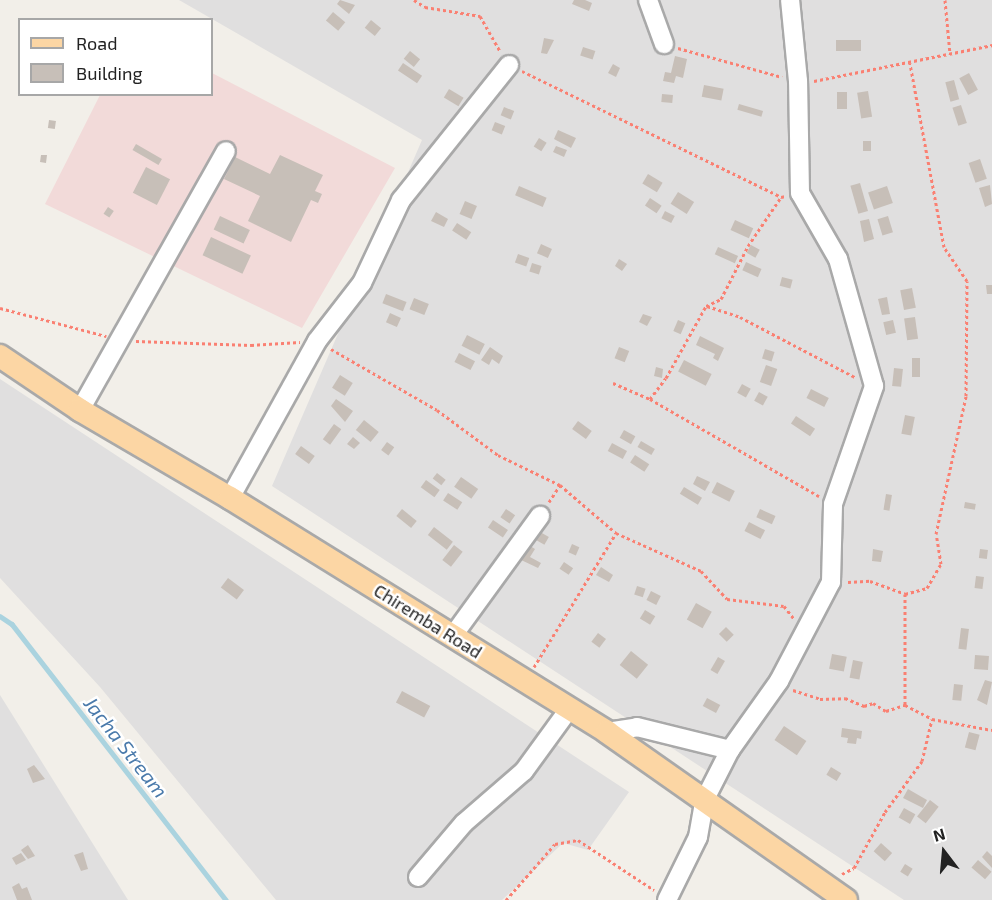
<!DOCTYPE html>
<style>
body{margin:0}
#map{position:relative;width:992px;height:900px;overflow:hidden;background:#f2efe9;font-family:"Exo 2",sans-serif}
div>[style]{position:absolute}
.residential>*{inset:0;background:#e0dfdf}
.commercial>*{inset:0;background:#f2dad9}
.stream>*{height:4.5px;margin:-2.25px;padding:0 2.25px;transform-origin:2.25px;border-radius:2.25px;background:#aad3df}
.building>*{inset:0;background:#c7bfb8;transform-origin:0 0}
.path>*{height:3px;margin-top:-1.5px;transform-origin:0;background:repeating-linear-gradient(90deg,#fa8072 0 3px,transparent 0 6px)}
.roads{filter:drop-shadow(2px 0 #a9a9a9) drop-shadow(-2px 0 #a9a9a9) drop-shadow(0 2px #a9a9a9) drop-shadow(0 -2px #a9a9a9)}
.minor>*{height:18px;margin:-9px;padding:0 9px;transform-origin:9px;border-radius:9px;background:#fff}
.major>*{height:22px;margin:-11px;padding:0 11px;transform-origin:11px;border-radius:11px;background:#fcd6a4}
span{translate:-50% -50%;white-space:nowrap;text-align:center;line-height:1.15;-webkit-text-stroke:5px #fff;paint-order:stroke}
.street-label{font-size:18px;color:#222}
.water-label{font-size:20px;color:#4a7aab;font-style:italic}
.legend{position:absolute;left:18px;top:18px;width:195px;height:78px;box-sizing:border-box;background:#fff;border:2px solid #a7a7a7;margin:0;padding:8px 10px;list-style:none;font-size:18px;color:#222}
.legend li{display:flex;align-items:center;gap:12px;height:30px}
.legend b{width:30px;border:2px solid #a7a7a7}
.north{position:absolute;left:914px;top:822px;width:60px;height:60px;-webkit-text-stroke:4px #fff;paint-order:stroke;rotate:344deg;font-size:16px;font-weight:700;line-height:24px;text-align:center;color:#222}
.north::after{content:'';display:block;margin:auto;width:21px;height:27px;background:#222;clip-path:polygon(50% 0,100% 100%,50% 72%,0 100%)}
</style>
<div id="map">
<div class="residential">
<i style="clip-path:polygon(179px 0,992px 0,992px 900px,904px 900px,272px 486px,422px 140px)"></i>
<i style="clip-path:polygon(0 379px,629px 792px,588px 850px,563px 843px,502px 900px,276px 900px,100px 687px,0 578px)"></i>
<i style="clip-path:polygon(0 695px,128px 900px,0 900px)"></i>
</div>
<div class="commercial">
<i style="clip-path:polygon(212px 73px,395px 168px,302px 328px,45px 204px,100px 95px,212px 94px)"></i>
</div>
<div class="stream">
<i style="left:0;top:616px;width:14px;rotate:34deg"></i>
<i style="left:12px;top:624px;width:349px;rotate:52.2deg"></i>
</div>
<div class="building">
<i style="clip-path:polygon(340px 0,355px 5px,349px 14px,337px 4px)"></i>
<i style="clip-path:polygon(574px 0,585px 0,592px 3px,589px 11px,572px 4px)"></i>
<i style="left:333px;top:12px;width:16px;height:11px;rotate:40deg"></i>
<i style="left:371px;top:20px;width:13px;height:10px;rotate:39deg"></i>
<i style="clip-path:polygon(544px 38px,554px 40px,547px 54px,541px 53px)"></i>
<i style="left:836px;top:40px;width:25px;height:11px"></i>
<i style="left:583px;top:47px;width:13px;height:9px;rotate:18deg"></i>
<i style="left:410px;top:51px;width:13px;height:10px;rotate:39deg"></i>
<i style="clip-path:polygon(675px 56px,687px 59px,683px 78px,676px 76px,674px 83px,663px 81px,665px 72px,671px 73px)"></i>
<i style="left:403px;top:63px;width:23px;height:9px;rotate:34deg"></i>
<i style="clip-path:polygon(613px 64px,620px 68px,616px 77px,608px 73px)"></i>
<i style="left:969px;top:73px;width:19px;height:11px;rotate:62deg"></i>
<i style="left:954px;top:80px;width:20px;height:9px;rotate:75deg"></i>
<i style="left:704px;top:85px;width:20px;height:12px;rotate:11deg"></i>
<i style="left:449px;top:89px;width:17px;height:10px;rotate:31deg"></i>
<i style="left:868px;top:91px;width:26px;height:11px;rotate:81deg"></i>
<i style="left:837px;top:92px;width:10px;height:17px"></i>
<i style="left:662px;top:94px;width:11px;height:8px;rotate:5deg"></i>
<i style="left:739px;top:104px;width:25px;height:6px;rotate:16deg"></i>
<i style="left:961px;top:105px;width:19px;height:9px;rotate:72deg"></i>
<i style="left:504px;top:107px;width:11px;height:9px;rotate:22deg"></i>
<i style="left:49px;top:120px;width:7px;height:8px;rotate:8deg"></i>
<i style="left:495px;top:122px;width:11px;height:9px;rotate:22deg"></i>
<i style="clip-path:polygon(558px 130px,576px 138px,571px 148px,554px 139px)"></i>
<i style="left:539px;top:138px;width:9px;height:10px;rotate:32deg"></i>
<i style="left:871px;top:141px;width:10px;height:8px;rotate:90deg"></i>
<i style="left:136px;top:144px;width:30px;height:7px;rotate:30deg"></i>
<i style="clip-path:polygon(556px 146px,567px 150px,564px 157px,553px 152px)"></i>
<i style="clip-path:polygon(41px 155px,47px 155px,46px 163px,40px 162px)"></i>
<i style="clip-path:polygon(280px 155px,323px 175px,315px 191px,322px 194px,318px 203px,311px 200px,291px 242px,248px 221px,260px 196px,224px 179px,235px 157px,270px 174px)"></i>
<i style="left:980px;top:159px;width:21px;height:12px;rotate:71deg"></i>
<i style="left:146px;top:167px;width:27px;height:29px;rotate:27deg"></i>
<i style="left:648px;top:174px;width:17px;height:11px;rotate:31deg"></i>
<i style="left:860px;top:183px;width:29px;height:10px;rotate:74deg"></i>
<i style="clip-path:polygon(990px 185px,992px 204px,985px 207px,979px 188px)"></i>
<i style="left:519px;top:186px;width:30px;height:10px;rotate:23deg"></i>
<i style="left:887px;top:186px;width:18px;height:20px;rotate:71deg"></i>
<i style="left:678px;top:192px;width:19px;height:14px;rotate:32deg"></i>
<i style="left:650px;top:198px;width:14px;height:9px;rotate:34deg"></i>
<i style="left:465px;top:201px;width:13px;height:14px;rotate:23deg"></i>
<i style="left:108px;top:207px;width:7px;height:8px;rotate:34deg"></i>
<i style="left:665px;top:211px;width:11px;height:8px;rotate:27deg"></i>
<i style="clip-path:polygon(436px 212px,448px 219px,444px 227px,431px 221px)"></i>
<i style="left:220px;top:216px;width:33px;height:15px;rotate:25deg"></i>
<i style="left:888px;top:216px;width:17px;height:11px;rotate:73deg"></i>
<i style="clip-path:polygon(869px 219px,874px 239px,864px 242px,860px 221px)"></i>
<i style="left:735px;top:220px;width:20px;height:11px;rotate:24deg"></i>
<i style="left:457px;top:223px;width:17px;height:9px;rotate:33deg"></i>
<i style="left:211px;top:237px;width:44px;height:20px;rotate:25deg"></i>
<i style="left:541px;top:244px;width:12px;height:10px;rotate:24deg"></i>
<i style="left:751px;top:245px;width:10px;height:9px;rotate:29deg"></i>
<i style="left:718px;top:247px;width:22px;height:8px;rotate:24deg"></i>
<i style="left:518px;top:254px;width:12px;height:9px;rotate:20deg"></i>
<i style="clip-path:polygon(619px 259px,627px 264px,622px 271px,615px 266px)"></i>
<i style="left:746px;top:262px;width:17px;height:9px;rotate:24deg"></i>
<i style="left:532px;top:263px;width:10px;height:9px;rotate:17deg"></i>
<i style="left:782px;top:277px;width:11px;height:9px;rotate:15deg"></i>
<i style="clip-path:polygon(986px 285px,992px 285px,992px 294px,987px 294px)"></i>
<i style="left:912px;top:288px;width:20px;height:12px;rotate:79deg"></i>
<i style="left:386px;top:294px;width:22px;height:10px;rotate:21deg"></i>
<i style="clip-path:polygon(887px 297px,890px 314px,882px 315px,878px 299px)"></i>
<i style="left:414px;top:298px;width:16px;height:12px;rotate:22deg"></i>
<i style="left:390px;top:313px;width:12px;height:10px;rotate:24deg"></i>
<i style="clip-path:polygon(643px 314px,652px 317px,647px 326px,639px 322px)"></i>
<i style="left:915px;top:317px;width:22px;height:11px;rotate:82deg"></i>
<i style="left:678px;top:320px;width:8px;height:12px;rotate:23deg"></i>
<i style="left:893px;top:320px;width:13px;height:10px;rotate:77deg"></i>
<i style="left:467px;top:335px;width:20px;height:12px;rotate:27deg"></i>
<i style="clip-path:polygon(700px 336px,724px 348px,718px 361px,713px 358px,715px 354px,696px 345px)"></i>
<i style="clip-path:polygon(490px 347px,503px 356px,499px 364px,492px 359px,489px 365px,481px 360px)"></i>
<i style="left:619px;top:347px;width:11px;height:12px;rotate:22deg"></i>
<i style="left:765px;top:349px;width:10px;height:10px;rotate:17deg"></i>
<i style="left:459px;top:353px;width:18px;height:10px;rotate:27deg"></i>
<i style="left:912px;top:358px;width:8px;height:19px"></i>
<i style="left:684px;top:360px;width:31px;height:13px;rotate:27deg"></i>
<i style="left:766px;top:365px;width:12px;height:18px;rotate:20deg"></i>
<i style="clip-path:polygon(656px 367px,663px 369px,662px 378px,654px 376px)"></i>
<i style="left:894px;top:368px;width:9px;height:18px;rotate:6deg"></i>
<i style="left:340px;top:375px;width:15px;height:15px;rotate:32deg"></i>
<i style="left:742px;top:384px;width:10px;height:10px;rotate:29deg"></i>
<i style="left:811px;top:389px;width:20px;height:10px;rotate:27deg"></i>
<i style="left:759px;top:392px;width:10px;height:10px;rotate:29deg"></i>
<i style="clip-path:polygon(336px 399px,353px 411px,345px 422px,331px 406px)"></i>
<i style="left:905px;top:415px;width:10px;height:19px;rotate:11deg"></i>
<i style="left:796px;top:416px;width:23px;height:9px;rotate:34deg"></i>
<i style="left:364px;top:420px;width:19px;height:13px;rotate:39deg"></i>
<i style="left:578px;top:421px;width:17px;height:10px;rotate:36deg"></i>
<i style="left:334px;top:424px;width:9px;height:19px;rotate:36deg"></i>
<i style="left:624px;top:430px;width:13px;height:9px;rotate:29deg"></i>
<i style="clip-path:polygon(353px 437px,360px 443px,354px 449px,347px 444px)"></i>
<i style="left:641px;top:441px;width:16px;height:7px;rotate:30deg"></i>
<i style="left:387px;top:442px;width:9px;height:10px;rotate:36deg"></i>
<i style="left:612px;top:443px;width:17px;height:9px;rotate:28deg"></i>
<i style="left:301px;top:446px;width:17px;height:10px;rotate:36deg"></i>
<i style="left:635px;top:455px;width:17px;height:9px;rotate:33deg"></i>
<i style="left:437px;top:473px;width:11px;height:7px;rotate:38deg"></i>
<i style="clip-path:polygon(697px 476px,710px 482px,705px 491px,693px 484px)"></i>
<i style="left:461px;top:477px;width:21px;height:12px;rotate:35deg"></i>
<i style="left:426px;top:480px;width:17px;height:9px;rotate:36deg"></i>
<i style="left:717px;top:482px;width:20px;height:12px;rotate:27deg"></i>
<i style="left:684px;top:487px;width:21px;height:8px;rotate:31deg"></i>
<i style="left:448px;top:493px;width:17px;height:9px;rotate:33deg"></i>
<i style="left:886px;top:494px;width:6px;height:16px;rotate:9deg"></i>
<i style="left:965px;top:502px;width:11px;height:6px;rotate:10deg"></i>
<i style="left:402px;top:509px;width:19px;height:9px;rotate:39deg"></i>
<i style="left:506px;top:509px;width:11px;height:10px;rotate:34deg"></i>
<i style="left:760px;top:509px;width:17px;height:9px;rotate:24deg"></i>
<i style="left:493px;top:520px;width:18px;height:9px;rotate:34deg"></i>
<i style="left:749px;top:522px;width:18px;height:10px;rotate:27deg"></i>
<i style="left:434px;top:527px;width:24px;height:10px;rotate:38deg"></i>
<i style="left:535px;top:529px;width:16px;height:9px;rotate:30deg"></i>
<i style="clip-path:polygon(527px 544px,535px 549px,530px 557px,541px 563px,538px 568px,519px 559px)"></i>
<i style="left:572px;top:544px;width:8px;height:9px;rotate:23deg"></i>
<i style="left:454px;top:545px;width:11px;height:19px;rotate:38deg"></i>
<i style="clip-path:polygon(873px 549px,883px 551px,881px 562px,872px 561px)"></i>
<i style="left:980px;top:549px;width:8px;height:9px;rotate:7deg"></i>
<i style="left:564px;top:562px;width:11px;height:8px;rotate:34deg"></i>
<i style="clip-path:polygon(601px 567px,613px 575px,609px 582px,596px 575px)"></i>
<i style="left:976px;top:576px;width:8px;height:12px;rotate:7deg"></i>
<i style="left:228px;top:578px;width:20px;height:12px;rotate:37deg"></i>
<i style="left:637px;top:586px;width:9px;height:9px;rotate:18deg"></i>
<i style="left:651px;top:591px;width:11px;height:10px;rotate:27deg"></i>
<i style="left:696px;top:603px;width:18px;height:19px;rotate:29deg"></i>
<i style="left:645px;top:610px;width:12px;height:10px;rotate:31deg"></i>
<i style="left:726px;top:627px;width:11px;height:10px;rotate:45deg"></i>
<i style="left:961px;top:628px;width:8px;height:21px;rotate:7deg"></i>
<i style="left:598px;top:633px;width:10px;height:11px;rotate:37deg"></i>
<i style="left:631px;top:651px;width:22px;height:18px;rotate:39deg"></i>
<i style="left:832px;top:654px;width:15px;height:15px;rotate:11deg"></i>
<i style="left:975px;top:655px;width:14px;height:14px;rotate:4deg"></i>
<i style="left:718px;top:657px;width:8px;height:15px;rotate:30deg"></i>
<i style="left:853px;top:660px;width:10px;height:18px;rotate:11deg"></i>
<i style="clip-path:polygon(985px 680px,992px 682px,987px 705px,977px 700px)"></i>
<i style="left:954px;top:684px;width:9px;height:16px;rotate:6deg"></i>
<i style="left:402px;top:691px;width:32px;height:13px;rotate:28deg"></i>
<i style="left:707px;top:698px;width:15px;height:9px;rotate:28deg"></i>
<i style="left:784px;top:726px;width:27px;height:17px;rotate:34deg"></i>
<i style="clip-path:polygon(842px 728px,862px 731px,861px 739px,857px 738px,856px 744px,847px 743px,848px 738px,841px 737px)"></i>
<i style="left:969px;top:732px;width:11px;height:16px;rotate:15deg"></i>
<i style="clip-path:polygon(34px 765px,45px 779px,33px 783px,27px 769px)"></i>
<i style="left:831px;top:767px;width:12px;height:9px;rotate:31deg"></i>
<i style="clip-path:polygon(908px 789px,927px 800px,923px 808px,903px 798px)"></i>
<i style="left:930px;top:800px;width:11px;height:21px;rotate:38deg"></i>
<i style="left:904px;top:808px;width:13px;height:11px;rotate:29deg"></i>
<i style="left:881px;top:843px;width:15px;height:11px;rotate:42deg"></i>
<i style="clip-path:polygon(28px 845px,35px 856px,28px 859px,21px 850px)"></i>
<i style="clip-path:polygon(987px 851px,992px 856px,992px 868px,982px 857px)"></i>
<i style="clip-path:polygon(83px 852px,88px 869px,81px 871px,74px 855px)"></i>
<i style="clip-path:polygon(21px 853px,26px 860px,16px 865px,12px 858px)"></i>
<i style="left:978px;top:860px;width:18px;height:10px;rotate:41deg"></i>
<i style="left:905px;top:864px;width:9px;height:9px;rotate:32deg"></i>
<i style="clip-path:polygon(19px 883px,22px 889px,27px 887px,32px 900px,17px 900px,12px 887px)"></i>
</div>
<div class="path">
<i style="left:414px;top:0;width:13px;rotate:32deg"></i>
<i style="left:425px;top:7px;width:56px;rotate:9.3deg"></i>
<i style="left:480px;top:16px;width:40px;rotate:60.3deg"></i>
<i style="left:945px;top:0;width:54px;rotate:84.7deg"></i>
<i style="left:678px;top:48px;width:108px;rotate:15.6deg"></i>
<i style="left:522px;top:71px;width:288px;rotate:25.9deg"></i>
<i style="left:781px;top:197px;width:5px;rotate:-11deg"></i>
<i style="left:814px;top:81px;width:182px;rotate:-11.4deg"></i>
<i style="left:707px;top:306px;width:35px;rotate:18deg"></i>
<i style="left:740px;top:317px;width:130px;rotate:27.6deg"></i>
<i style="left:0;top:308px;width:110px;rotate:14.8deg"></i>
<i style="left:136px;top:341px;width:115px;rotate:2deg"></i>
<i style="left:251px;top:345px;width:49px;rotate:-3.5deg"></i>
<i style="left:331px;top:349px;width:122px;rotate:29.9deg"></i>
<i style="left:437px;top:410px;width:76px;rotate:36.4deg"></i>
<i style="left:498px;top:455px;width:69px;rotate:25.8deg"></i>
<i style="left:560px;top:485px;width:74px;rotate:40.6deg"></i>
<i style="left:616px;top:533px;width:93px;rotate:24.1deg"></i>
<i style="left:701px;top:571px;width:38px;rotate:47deg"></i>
<i style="left:727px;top:599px;width:57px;rotate:7deg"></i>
<i style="left:784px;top:606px;width:16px;rotate:52deg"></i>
<i style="left:613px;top:383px;width:40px;rotate:23.4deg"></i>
<i style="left:650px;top:399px;width:195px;rotate:29.9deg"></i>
<i style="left:650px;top:399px;width:26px;rotate:-53deg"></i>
<i style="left:666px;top:378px;width:82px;rotate:-60.9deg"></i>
<i style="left:706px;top:306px;width:17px;rotate:-25deg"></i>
<i style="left:721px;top:299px;width:59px;rotate:-63deg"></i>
<i style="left:748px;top:246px;width:59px;rotate:-56deg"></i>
<i style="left:549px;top:502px;width:20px;rotate:-57deg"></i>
<i style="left:848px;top:582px;width:22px;rotate:-3deg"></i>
<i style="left:870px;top:581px;width:37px;rotate:20deg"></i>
<i style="left:905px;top:594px;width:23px;rotate:-15deg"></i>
<i style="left:927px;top:588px;width:28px;rotate:-60deg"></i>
<i style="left:941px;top:564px;width:30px;rotate:-99deg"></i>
<i style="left:936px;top:534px;width:141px;rotate:-77.7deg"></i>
<i style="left:966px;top:396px;width:115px;rotate:-89.5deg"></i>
<i style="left:967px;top:281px;width:41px;rotate:-124.1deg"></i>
<i style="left:944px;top:247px;width:187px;rotate:-100.5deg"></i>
<i style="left:905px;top:594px;width:111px;rotate:90deg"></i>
<i style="left:905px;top:705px;width:30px;rotate:27deg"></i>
<i style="left:932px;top:719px;width:61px;rotate:10.4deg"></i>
<i style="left:534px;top:667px;width:157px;rotate:-58.5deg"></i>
<i style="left:793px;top:690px;width:28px;rotate:18deg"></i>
<i style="left:820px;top:699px;width:25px;rotate:-2deg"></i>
<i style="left:845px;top:698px;width:21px;rotate:23deg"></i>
<i style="left:864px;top:706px;width:9px;rotate:-18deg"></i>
<i style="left:873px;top:703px;width:15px;rotate:32deg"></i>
<i style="left:886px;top:711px;width:20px;rotate:-18deg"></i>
<i style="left:842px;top:874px;width:13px;rotate:-27deg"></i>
<i style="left:854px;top:868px;width:64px;rotate:-61deg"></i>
<i style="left:885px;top:812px;width:63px;rotate:-54deg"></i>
<i style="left:922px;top:761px;width:43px;rotate:-76.6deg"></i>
<i style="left:506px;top:900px;width:74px;rotate:-48.8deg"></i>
<i style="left:555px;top:844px;width:23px;rotate:-10deg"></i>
<i style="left:578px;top:840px;width:91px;rotate:33.3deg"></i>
</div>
<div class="roads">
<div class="minor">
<i style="left:648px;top:0;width:47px;rotate:70deg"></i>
<i style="left:80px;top:410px;width:297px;rotate:-60.6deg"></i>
<i style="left:230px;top:498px;width:179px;rotate:-61deg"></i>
<i style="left:317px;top:341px;width:73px;rotate:-52.2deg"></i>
<i style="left:362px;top:283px;width:92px;rotate:-64.8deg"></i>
<i style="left:401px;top:200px;width:173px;rotate:-51.3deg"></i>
<i style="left:452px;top:637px;width:150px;rotate:-54deg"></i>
<i style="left:607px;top:732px;width:30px;rotate:-9deg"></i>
<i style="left:637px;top:727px;width:96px;rotate:13.9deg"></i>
<i style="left:730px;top:750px;width:85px;rotate:-54.6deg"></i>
<i style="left:779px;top:681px;width:112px;rotate:-62.3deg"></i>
<i style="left:831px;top:582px;width:78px;rotate:-88.5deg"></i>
<i style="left:833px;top:504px;width:125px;rotate:-70.8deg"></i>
<i style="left:874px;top:386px;width:132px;rotate:-105.8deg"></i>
<i style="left:838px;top:259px;width:76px;rotate:-119.9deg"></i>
<i style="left:800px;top:193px;width:112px;rotate:-91deg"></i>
<i style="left:798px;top:81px;width:81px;rotate:-95.6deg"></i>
<i style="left:418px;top:877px;width:71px;rotate:-49.6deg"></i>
<i style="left:464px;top:823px;width:79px;rotate:-40.9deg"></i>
<i style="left:524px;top:771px;width:77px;rotate:-54deg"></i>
<i style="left:667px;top:900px;width:70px;rotate:-63.8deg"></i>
<i style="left:698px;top:837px;width:39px;rotate:-80deg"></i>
<i style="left:705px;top:799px;width:55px;rotate:-63deg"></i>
</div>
<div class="major">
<i style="left:0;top:356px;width:97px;rotate:34deg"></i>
<i style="left:80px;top:410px;width:174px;rotate:30.4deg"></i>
<i style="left:230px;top:498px;width:444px;rotate:31.8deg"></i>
<i style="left:607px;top:732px;width:292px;rotate:35.1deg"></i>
</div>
</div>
<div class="street-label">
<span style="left:428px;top:621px;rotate:32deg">Chiremba Road</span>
</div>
<div class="water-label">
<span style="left:126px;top:747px;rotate:52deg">Jacha Stream</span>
</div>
<ul class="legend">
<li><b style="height:8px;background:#fcd6a4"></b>Road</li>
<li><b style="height:16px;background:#c7bfb8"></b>Building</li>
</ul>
<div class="north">N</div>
</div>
